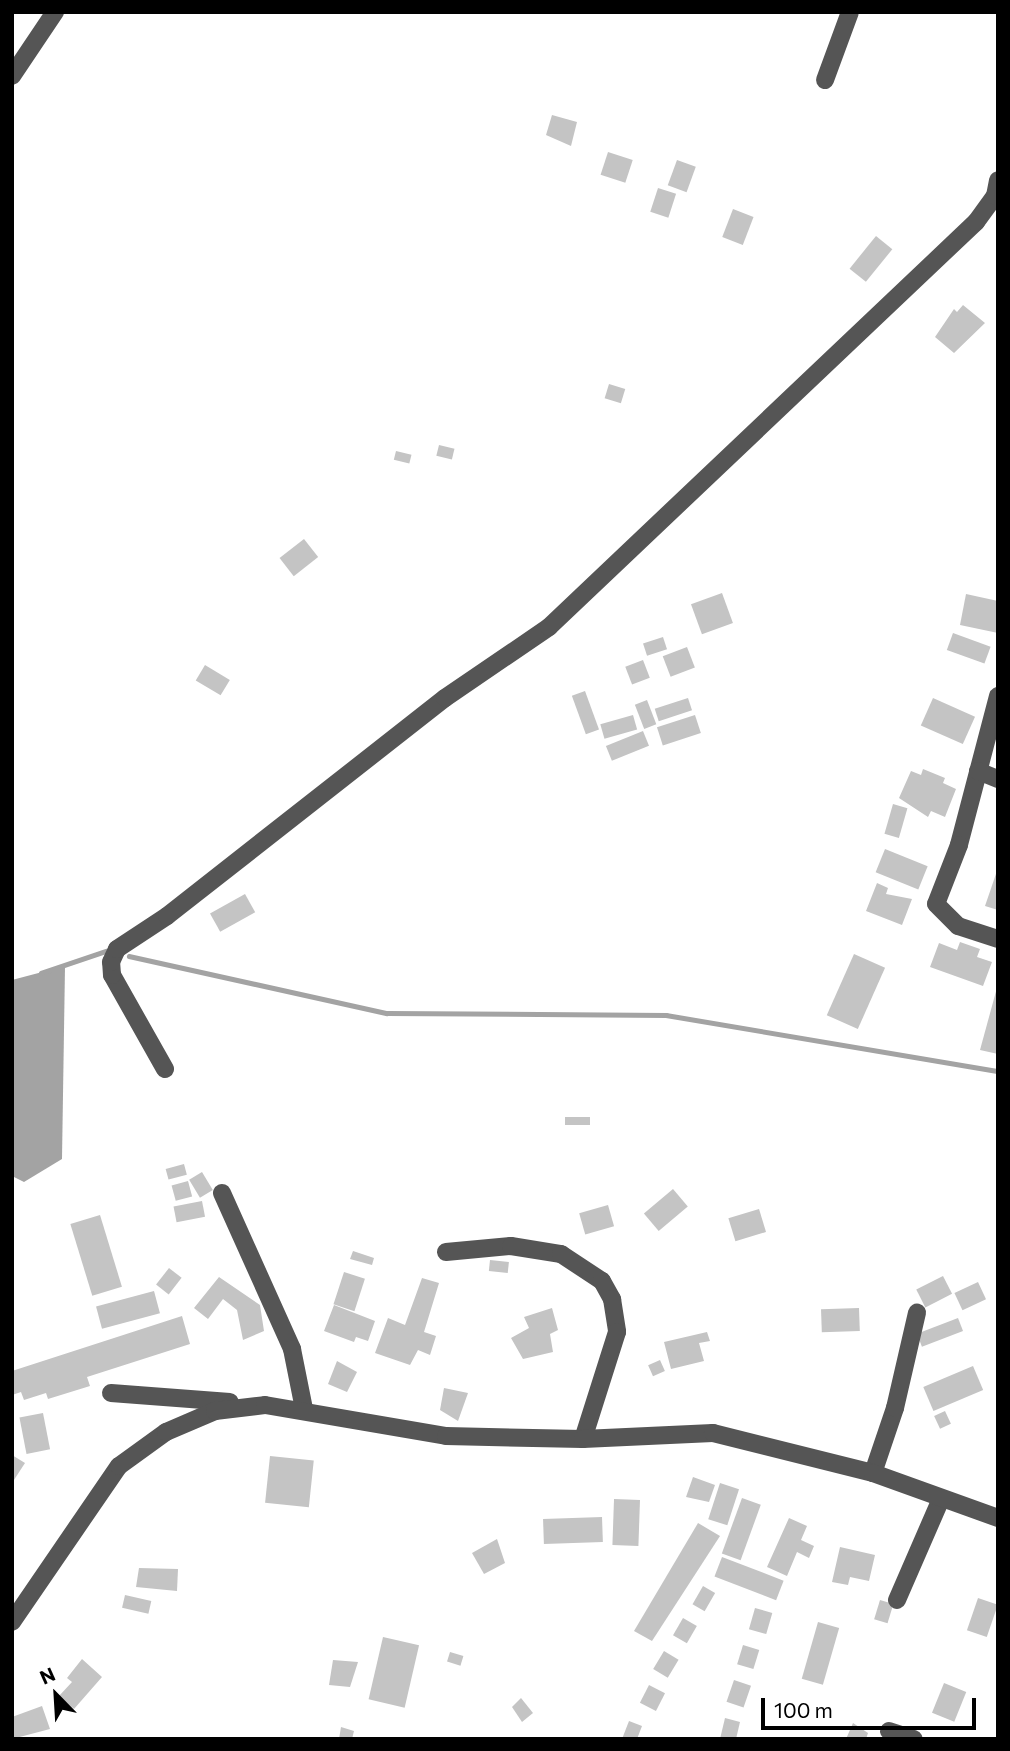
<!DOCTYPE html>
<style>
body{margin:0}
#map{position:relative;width:1010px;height:1751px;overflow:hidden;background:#fff;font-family:Commissioner,sans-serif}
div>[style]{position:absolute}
.water>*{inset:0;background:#a3a3a3}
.stream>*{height:4.5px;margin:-2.25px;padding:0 2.25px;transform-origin:2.25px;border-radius:2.25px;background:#a3a3a3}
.building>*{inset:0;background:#c4c4c4;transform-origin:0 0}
.minor>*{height:18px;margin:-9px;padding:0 9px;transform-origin:9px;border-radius:9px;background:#555}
span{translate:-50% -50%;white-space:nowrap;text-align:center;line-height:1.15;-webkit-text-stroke:5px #fff;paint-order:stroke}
.frame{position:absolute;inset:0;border:14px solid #000;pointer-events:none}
.north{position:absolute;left:21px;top:1660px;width:70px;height:70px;-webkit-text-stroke:5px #fff;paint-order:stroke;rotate:336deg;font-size:19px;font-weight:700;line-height:28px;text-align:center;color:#000}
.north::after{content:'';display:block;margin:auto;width:24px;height:32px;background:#000;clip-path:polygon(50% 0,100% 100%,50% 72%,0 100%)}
.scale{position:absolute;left:761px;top:1698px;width:215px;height:32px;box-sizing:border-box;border:4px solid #000;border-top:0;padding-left:9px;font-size:21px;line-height:24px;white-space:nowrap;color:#000;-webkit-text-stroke:5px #fff;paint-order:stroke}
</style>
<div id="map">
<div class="water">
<i style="clip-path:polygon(65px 966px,62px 1159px,24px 1182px,12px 1176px,12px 980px)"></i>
</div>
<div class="stream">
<i style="left:129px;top:956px;width:264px;rotate:12.5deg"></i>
<i style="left:387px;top:1013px;width:279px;rotate:0.4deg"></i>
<i style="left:666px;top:1015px;width:337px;rotate:9.6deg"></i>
<i style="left:41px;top:973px;width:69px;rotate:-18.7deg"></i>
</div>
<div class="building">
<i style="clip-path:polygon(552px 115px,577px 122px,571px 146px,546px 135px)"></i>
<i style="left:608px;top:152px;width:26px;height:24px;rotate:18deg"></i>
<i style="left:677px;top:160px;width:20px;height:27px;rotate:20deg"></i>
<i style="left:658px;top:188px;width:19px;height:25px;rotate:18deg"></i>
<i style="left:733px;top:209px;width:22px;height:30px;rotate:21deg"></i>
<i style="left:876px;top:236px;width:21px;height:42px;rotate:39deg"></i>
<i style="clip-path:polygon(963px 305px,985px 323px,954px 353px,935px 337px,954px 309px,957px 312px)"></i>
<i style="left:609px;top:384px;width:17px;height:15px;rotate:17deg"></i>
<i style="left:439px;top:445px;width:16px;height:11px;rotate:14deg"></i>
<i style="left:396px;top:451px;width:16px;height:9px;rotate:14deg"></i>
<i style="left:304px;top:539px;width:23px;height:31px;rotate:52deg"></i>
<i style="left:722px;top:593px;width:32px;height:33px;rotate:70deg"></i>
<i style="clip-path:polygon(966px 594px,998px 601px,998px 633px,960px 625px)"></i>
<i style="left:953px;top:633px;width:40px;height:18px;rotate:20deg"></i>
<i style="left:663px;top:637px;width:13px;height:21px;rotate:72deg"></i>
<i style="left:687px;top:647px;width:22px;height:26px;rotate:69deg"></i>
<i style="left:643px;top:660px;width:19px;height:19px;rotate:69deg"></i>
<i style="left:205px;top:665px;width:29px;height:18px;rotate:31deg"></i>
<i style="left:585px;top:691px;width:41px;height:14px;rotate:70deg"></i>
<i style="left:688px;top:698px;width:13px;height:35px;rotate:72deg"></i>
<i style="left:933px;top:698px;width:46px;height:30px;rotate:24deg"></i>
<i style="left:647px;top:700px;width:26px;height:13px;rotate:69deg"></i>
<i style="left:633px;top:715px;width:15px;height:34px;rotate:74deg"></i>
<i style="left:695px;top:715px;width:19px;height:40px;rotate:72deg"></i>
<i style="left:643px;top:731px;width:16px;height:40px;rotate:68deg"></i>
<i style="clip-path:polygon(923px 769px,945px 778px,943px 783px,956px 789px,945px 817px,931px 811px,928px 817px,899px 798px,911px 771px,921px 775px)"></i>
<i style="left:893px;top:804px;width:15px;height:31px;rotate:16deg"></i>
<i style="left:885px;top:849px;width:46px;height:25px;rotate:22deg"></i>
<i style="clip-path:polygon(998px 868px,998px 910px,985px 906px)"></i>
<i style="clip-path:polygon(877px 883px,888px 888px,886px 894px,912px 899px,902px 925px,866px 911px)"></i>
<i style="left:245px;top:894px;width:21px;height:40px;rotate:61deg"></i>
<i style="clip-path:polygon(960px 942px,980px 949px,977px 957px,992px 962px,983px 986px,930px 967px,939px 943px,957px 950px)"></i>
<i style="left:854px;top:954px;width:34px;height:67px;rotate:24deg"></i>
<i style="clip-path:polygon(998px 984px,998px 1054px,980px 1050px)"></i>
<i style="left:565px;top:1117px;width:25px;height:8px"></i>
<i style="left:184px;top:1164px;width:11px;height:19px;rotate:75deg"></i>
<i style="left:202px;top:1172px;width:21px;height:15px;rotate:59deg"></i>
<i style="left:188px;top:1181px;width:16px;height:17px;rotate:75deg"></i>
<i style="left:673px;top:1189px;width:23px;height:38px;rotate:50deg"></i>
<i style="left:202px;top:1201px;width:16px;height:29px;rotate:79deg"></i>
<i style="left:608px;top:1205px;width:22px;height:30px;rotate:74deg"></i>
<i style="left:759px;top:1209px;width:24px;height:32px;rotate:73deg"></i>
<i style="left:100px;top:1215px;width:75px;height:31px;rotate:73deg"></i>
<i style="clip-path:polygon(353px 1251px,374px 1258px,372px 1265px,350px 1259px)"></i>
<i style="left:490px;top:1260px;width:19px;height:11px;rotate:6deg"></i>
<i style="left:169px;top:1268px;width:16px;height:21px;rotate:38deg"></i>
<i style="left:344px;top:1272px;width:22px;height:34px;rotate:18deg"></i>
<i style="left:943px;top:1276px;width:20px;height:30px;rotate:63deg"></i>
<i style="clip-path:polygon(219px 1277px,260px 1305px,264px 1331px,243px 1340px,237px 1310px,223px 1299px,208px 1319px,194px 1308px)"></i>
<i style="clip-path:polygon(422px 1278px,439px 1283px,424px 1332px,436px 1336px,430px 1355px,418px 1350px,410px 1365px,375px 1353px,388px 1318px,405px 1325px)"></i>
<i style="left:978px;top:1282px;width:19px;height:26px;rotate:65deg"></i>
<i style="left:154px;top:1291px;width:23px;height:60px;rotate:75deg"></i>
<i style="clip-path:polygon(334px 1305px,375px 1321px,368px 1341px,356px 1337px,354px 1342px,324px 1331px)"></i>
<i style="clip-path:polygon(552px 1308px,558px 1330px,550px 1334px,553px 1352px,523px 1359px,511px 1338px,529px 1328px,524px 1317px)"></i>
<i style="left:859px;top:1308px;width:23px;height:38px;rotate:88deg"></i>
<i style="clip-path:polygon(182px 1316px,190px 1344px,87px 1377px,90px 1386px,48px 1399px,46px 1393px,24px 1400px,21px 1392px,12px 1395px,12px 1371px)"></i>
<i style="left:958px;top:1318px;width:14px;height:44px;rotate:69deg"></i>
<i style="clip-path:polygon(707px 1332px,710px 1341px,699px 1343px,704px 1361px,671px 1369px,664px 1342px)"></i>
<i style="left:660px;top:1360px;width:12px;height:13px;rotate:66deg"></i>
<i style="clip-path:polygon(337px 1361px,357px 1372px,347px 1392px,328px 1384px)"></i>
<i style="left:973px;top:1366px;width:26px;height:54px;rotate:67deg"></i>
<i style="clip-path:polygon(444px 1388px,468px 1393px,458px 1421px,440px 1410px)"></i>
<i style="left:945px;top:1411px;width:14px;height:12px;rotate:65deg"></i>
<i style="left:43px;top:1413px;width:37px;height:24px;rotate:79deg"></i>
<i style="clip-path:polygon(12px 1455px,25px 1463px,12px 1483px)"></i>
<i style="left:270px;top:1456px;width:44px;height:47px;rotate:6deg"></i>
<i style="clip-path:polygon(693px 1477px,715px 1485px,709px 1502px,686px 1497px)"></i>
<i style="left:720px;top:1483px;width:20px;height:38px;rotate:18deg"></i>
<i style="left:742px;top:1498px;width:20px;height:59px;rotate:20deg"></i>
<i style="left:640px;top:1500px;width:46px;height:26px;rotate:92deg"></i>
<i style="left:602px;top:1517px;width:25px;height:59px;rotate:88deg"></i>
<i style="clip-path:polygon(789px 1518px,807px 1526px,801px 1540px,814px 1546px,809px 1558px,797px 1552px,787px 1576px,767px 1567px)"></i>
<i style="clip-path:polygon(698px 1523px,720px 1536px,652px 1641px,634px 1631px)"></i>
<i style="clip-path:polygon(497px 1539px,505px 1563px,484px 1574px,472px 1553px)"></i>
<i style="clip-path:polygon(840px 1547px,875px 1555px,869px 1581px,850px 1577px,848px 1585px,832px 1582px)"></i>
<i style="left:722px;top:1557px;width:66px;height:21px;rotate:21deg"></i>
<i style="clip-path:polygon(139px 1568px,178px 1569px,177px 1591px,136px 1587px)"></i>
<i style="left:703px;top:1586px;width:14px;height:21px;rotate:30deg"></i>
<i style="left:125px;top:1595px;width:27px;height:13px;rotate:13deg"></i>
<i style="left:978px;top:1598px;width:21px;height:34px;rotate:19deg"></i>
<i style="left:880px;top:1600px;width:14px;height:20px;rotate:17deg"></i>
<i style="left:755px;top:1608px;width:18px;height:22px;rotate:16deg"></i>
<i style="left:683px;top:1618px;width:16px;height:20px;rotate:30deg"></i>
<i style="left:818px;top:1622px;width:22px;height:59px;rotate:16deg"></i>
<i style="left:383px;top:1637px;width:37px;height:64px;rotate:13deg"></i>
<i style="left:743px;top:1645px;width:17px;height:20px;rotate:17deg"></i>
<i style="left:664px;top:1651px;width:17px;height:21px;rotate:31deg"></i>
<i style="left:450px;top:1652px;width:14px;height:10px;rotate:17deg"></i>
<i style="clip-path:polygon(82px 1659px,102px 1677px,74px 1709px,59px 1696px,72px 1682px,67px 1678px)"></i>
<i style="clip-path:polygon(333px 1660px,358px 1662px,350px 1687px,329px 1685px)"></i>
<i style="left:734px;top:1680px;width:18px;height:23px;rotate:19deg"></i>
<i style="left:944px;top:1683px;width:24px;height:32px;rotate:22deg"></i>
<i style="left:649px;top:1685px;width:18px;height:20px;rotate:27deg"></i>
<i style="clip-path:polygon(521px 1698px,533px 1713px,522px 1722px,512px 1707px)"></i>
<i style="clip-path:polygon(42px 1706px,50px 1729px,12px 1739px,12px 1717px)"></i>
<i style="clip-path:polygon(725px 1718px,740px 1722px,736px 1739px,720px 1739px)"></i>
<i style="clip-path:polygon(629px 1721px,642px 1726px,637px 1739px,622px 1739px)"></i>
<i style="clip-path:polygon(853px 1723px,868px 1733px,866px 1739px,846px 1739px)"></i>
<i style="clip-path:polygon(341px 1727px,354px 1731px,352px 1739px,339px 1739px)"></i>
</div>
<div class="minor">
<i style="left:12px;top:76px;width:77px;rotate:-56.1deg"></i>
<i style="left:825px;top:80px;width:72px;rotate:-69.8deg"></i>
<i style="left:998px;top:696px;width:154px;rotate:104.7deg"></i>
<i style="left:959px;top:845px;width:63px;rotate:111.3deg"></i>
<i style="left:936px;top:904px;width:31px;rotate:45deg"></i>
<i style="left:958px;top:926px;width:42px;rotate:18deg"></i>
<i style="left:978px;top:771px;width:22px;rotate:22deg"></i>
<i style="left:165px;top:1069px;width:108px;rotate:-119.4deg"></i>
<i style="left:112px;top:975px;width:13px;rotate:-94deg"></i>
<i style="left:111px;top:962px;width:14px;rotate:-65deg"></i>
<i style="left:117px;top:949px;width:60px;rotate:-33.4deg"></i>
<i style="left:167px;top:916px;width:353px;rotate:-38.1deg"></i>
<i style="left:445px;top:698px;width:126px;rotate:-34.3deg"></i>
<i style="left:549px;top:627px;width:589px;rotate:-43.49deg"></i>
<i style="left:976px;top:222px;width:32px;rotate:-54deg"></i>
<i style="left:995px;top:196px;width:16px;rotate:-79deg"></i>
<i style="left:222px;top:1193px;width:171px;rotate:65.8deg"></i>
<i style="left:292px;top:1349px;width:61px;rotate:78.7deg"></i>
<i style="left:446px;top:1252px;width:65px;rotate:-5.3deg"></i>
<i style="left:511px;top:1246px;width:51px;rotate:9.1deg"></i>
<i style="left:561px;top:1254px;width:49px;rotate:33.4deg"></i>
<i style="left:602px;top:1281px;width:21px;rotate:61deg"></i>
<i style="left:612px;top:1299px;width:33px;rotate:81deg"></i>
<i style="left:617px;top:1332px;width:112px;rotate:107.6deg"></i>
<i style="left:111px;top:1393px;width:119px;rotate:4.3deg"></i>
<i style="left:873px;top:1473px;width:69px;rotate:-71.3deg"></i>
<i style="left:895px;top:1408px;width:98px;rotate:-77deg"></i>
<i style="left:897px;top:1600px;width:110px;rotate:-66.5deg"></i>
<i style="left:12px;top:1622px;width:189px;rotate:-55.6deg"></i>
<i style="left:119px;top:1466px;width:58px;rotate:-35.9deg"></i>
<i style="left:166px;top:1432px;width:53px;rotate:-23.2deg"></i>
<i style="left:215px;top:1411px;width:50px;rotate:-6.8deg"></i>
<i style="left:265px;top:1405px;width:184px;rotate:9.7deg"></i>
<i style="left:446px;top:1436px;width:137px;rotate:1.3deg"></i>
<i style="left:583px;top:1439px;width:130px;rotate:-2.6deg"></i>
<i style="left:713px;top:1433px;width:165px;rotate:14deg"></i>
<i style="left:873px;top:1473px;width:133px;rotate:19.8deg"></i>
<i style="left:889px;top:1731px;width:26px;rotate:18deg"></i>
</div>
<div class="frame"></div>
<div class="north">N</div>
<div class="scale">100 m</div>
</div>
